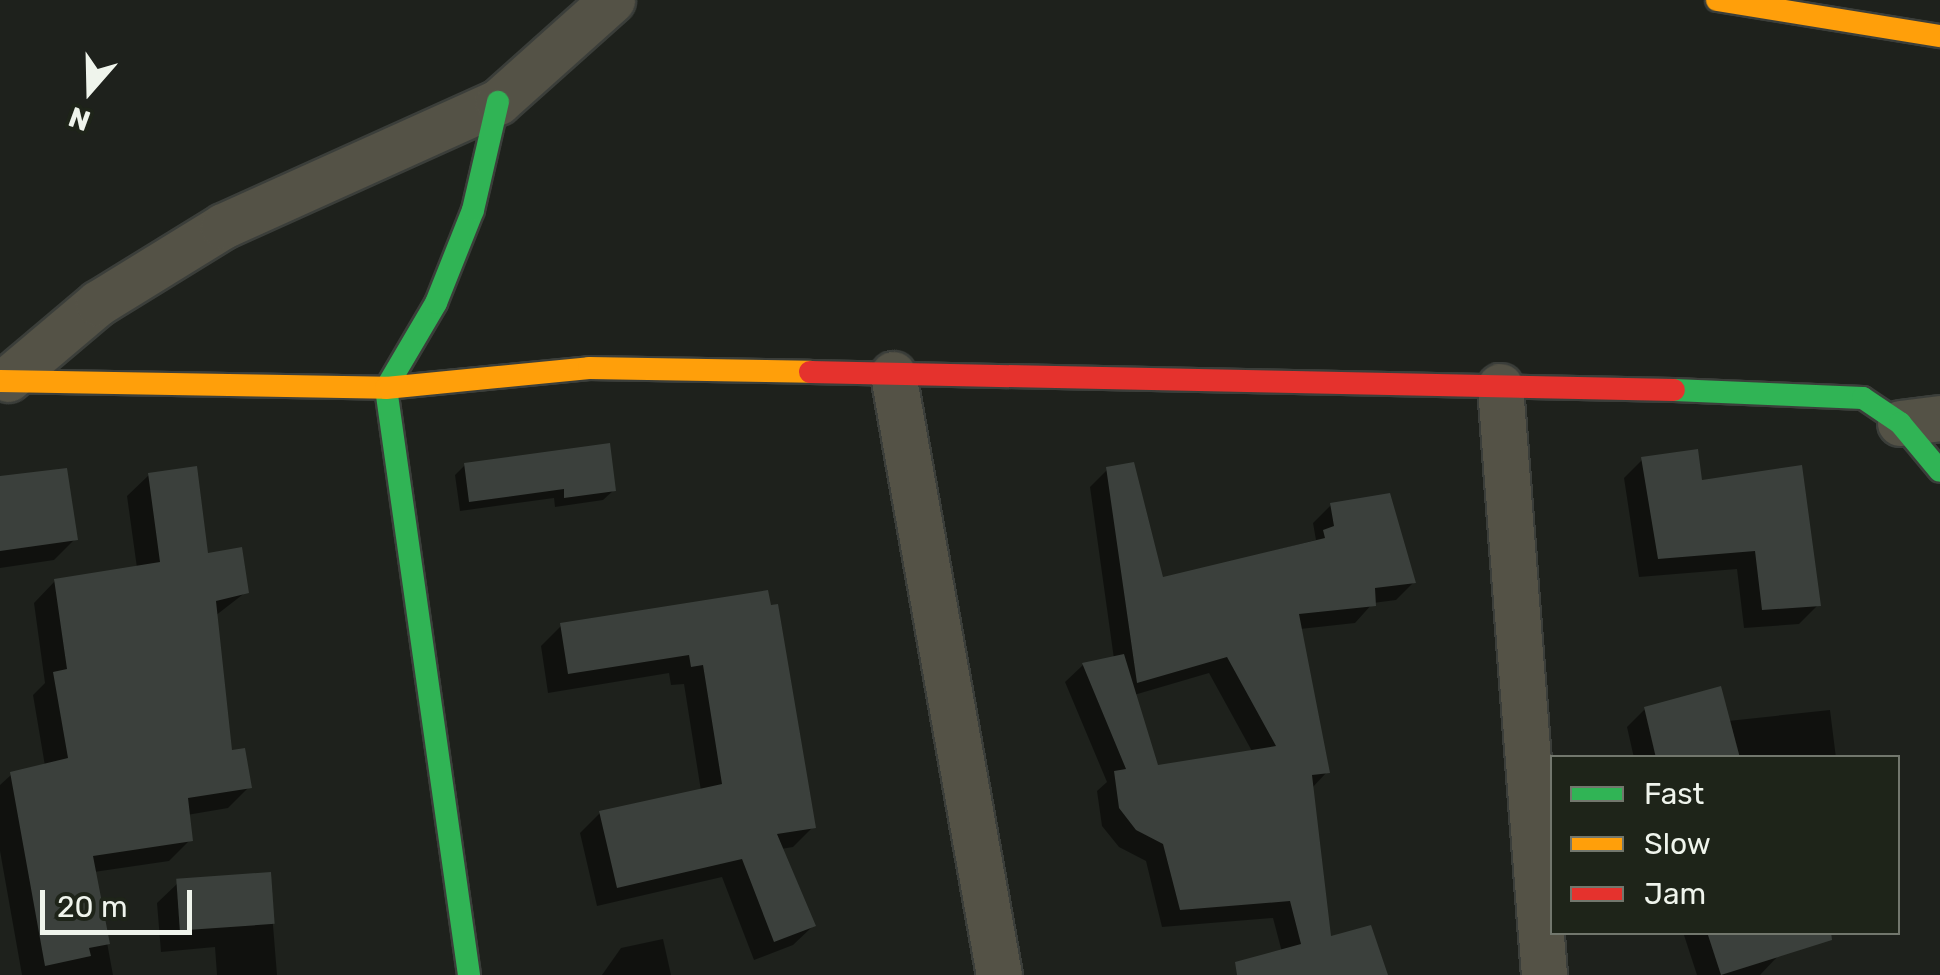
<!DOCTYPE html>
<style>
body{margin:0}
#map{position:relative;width:1940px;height:975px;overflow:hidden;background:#1e211c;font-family:Rubik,sans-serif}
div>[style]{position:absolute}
.shadow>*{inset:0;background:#0007}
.building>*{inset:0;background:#3b403c;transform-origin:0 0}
.roads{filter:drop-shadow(2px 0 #3b3e3a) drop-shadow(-2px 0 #3b3e3a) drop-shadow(0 2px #3b3e3a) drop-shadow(0 -2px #3b3e3a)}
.street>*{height:45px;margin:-22.5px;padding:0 22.5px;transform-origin:22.5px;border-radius:22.5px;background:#545246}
.fast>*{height:22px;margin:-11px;padding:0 11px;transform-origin:11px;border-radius:11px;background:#30b455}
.slow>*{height:22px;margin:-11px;padding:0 11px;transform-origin:11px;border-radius:11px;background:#ff9f0a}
.jam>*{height:22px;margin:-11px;padding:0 11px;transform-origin:11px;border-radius:11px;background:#e5322d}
span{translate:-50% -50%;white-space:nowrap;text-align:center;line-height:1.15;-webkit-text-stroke:8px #1e2419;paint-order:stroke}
.legend{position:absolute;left:1550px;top:755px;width:350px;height:180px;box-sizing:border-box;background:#1e2419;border:2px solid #72776d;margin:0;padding:12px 18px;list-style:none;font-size:30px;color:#eff4ec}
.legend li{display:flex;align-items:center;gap:20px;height:50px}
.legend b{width:50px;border:2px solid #72776d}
.north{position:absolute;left:40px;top:40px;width:100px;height:100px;-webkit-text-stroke:8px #1e2419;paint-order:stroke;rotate:200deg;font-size:28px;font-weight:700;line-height:40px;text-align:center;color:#eff4ec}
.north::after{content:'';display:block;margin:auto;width:35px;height:45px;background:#eff4ec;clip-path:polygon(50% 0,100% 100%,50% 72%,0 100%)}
.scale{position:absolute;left:40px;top:890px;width:152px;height:45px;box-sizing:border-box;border:5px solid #eff4ec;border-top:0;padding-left:12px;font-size:30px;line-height:35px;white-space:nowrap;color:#eff4ec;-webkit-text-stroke:8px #1e2419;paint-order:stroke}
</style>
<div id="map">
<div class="shadow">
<i style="clip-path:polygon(1643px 459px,1700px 483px,1800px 468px,1818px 605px,1799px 624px,1744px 628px,1737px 569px,1639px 577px,1624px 478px)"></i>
<i style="clip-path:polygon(465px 465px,614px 490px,603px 500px,555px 507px,554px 498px,460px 511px,455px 475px)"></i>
<i style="clip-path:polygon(evenodd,1107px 470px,1161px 580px,1316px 540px,1313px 523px,1331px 505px,1413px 583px,1396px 600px,1373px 603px,1355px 623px,1300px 629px,1327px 772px,1311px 789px,1329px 939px,1288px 975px,1273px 918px,1162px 927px,1146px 861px,1119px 847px,1102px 826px,1097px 791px,1107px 782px,1065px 682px,1083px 665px,1114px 659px,1090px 487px,1107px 470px,1209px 673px,1253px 753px,1157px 768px,1134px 695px,1209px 673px)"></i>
<i style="clip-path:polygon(149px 475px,205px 556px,246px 592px,215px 616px,230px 753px,249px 787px,228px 808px,187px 815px,190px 840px,169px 861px,94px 872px,113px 975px,22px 975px,0 851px,0 785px,12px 774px,45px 766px,33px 695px,45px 683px,34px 603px,55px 581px,137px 568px,127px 496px)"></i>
<i style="clip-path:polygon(0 479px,75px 539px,54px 560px,0 568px)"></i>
<i style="clip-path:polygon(766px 593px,813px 827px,793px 847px,781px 849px,813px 926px,793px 945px,754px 960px,722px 877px,597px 906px,580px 833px,600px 813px,701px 791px,684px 684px,671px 685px,669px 673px,548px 693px,541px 646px,561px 626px)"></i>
<i style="clip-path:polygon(1645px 709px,1728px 721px,1830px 710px,1836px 758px,1634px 758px,1627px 727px)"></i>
<i style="clip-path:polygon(269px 875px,277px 975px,217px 975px,215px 947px,161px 952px,157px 903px,178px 883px)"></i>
<i style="clip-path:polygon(1683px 932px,1771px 932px,1778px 956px,1760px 975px,1697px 975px)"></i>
<i style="clip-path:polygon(663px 939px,671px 975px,602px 975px,621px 948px)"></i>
</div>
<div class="building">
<i style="clip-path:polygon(610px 443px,616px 491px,564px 498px,564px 489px,469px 502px,464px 463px)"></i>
<i style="clip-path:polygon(1698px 449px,1702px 480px,1802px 465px,1821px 606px,1762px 610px,1755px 551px,1658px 559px,1641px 457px)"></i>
<i style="clip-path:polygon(1134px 462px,1163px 577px,1325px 538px,1323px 530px,1334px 526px,1330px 503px,1390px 493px,1416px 583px,1375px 588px,1376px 606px,1299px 614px,1330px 773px,1312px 775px,1331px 936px,1371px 925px,1388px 975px,1237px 975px,1235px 962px,1301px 944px,1290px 901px,1180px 910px,1163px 844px,1136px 830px,1119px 808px,1114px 771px,1126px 769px,1082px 663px,1124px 654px,1158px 765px,1276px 746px,1227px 657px,1137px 683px,1106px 467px)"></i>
<i style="clip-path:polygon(197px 466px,208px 553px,242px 547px,249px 593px,216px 601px,232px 750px,245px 748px,252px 788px,188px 798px,193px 841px,93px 856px,110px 944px,89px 948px,91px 956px,45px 966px,10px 772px,68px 758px,53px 672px,67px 669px,54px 579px,160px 562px,148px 473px)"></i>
<i style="clip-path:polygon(67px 468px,78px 540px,0 551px,0 476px)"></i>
<i style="clip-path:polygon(768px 590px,771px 605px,778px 604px,816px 828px,777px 834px,816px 926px,774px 942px,742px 859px,617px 888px,599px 811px,722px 784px,703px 665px,691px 667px,689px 655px,568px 674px,560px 623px)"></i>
<i style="clip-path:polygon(1721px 686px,1740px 758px,1656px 758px,1644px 707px)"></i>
<i style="left:271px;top:872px;width:52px;height:95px;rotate:86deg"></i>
<i style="clip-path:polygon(1707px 932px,1831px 932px,1832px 940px,1721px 975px)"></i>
</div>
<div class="roads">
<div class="street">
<i style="left:893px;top:374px;width:610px;rotate:80deg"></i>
<i style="left:8px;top:379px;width:118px;rotate:-40.2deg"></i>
<i style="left:98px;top:303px;width:147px;rotate:-31.6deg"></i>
<i style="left:223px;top:226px;width:302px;rotate:-24.3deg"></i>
<i style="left:498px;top:102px;width:153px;rotate:-41.8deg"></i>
<i style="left:1500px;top:386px;width:591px;rotate:85.73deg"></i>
<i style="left:1900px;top:423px;width:40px;rotate:-7.1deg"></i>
</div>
<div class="fast">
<i style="left:1674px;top:390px;width:189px;rotate:2.4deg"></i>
<i style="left:1863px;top:398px;width:45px;rotate:34deg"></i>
<i style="left:1900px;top:423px;width:62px;rotate:50.2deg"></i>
<i style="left:469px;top:975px;width:593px;rotate:-98.05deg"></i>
<i style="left:386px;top:388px;width:99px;rotate:-59.5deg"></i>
<i style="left:436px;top:303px;width:100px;rotate:-68.3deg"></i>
<i style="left:473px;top:210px;width:111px;rotate:-77deg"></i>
</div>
<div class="slow">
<i style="left:1717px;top:0;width:226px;rotate:9.2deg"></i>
<i style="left:0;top:381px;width:386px;rotate:1deg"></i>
<i style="left:386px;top:388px;width:204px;rotate:-5.6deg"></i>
<i style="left:589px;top:368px;width:221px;rotate:1deg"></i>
</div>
<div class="jam">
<i style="left:810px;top:372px;width:864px;rotate:1.19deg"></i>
</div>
</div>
<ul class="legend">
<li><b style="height:12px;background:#30b455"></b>Fast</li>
<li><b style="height:12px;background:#ff9f0a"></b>Slow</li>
<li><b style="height:12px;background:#e5322d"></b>Jam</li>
</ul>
<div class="north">N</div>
<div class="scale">20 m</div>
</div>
